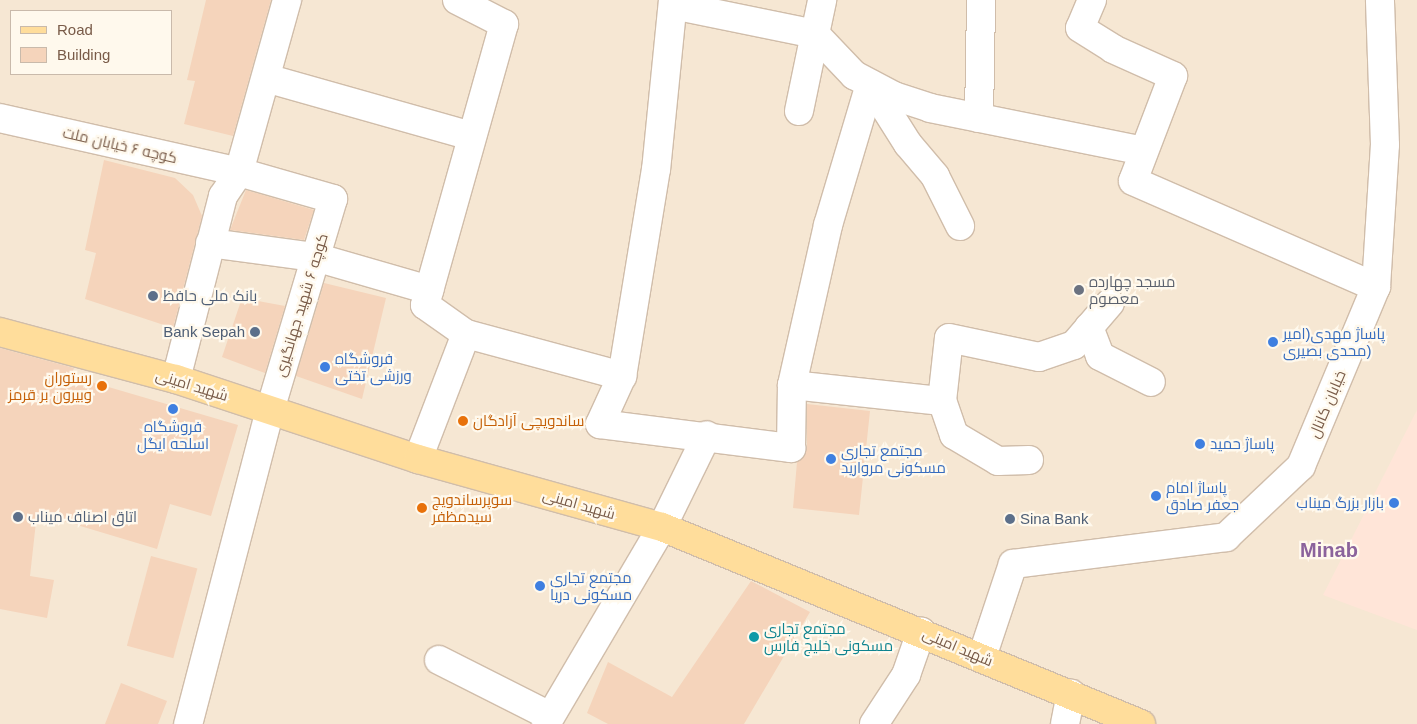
<!DOCTYPE html>
<meta charset="utf-8">
<style>
body{margin:0}
#map{position:relative;width:1417px;height:724px;overflow:hidden;background:#fef5e5;font-family:Helvetica,Cairo,sans-serif}
div>[style]{position:absolute}
.residential>*{inset:0;background:#f6e7d3}
.commercial>*{inset:0;background:#ffe5d8}
.building>*{inset:0;background:#f5d4bb;transform-origin:0 0}
.roads{filter:drop-shadow(1px 0 #d0bdaa) drop-shadow(-1px 0 #d0bdaa) drop-shadow(0 1px #d0bdaa) drop-shadow(0 -1px #d0bdaa)}
.minor>*{height:28px;margin:-14px;padding:0 14px;transform-origin:14px;border-radius:14px;background:#fff}
.tertiary>*{height:28px;margin:-14px;padding:0 14px;transform-origin:14px;border-radius:14px;background:#fff}
.primary>*{height:28px;margin:-14px;padding:0 14px;transform-origin:14px;border-radius:14px;background:#ffdd9b}
.dots>*{width:14px;height:14px;translate:-50% -50%;box-sizing:border-box;border:2px solid #fff9ed;border-radius:50%}
span{translate:-50% -50%;white-space:nowrap;text-align:center;line-height:1.15;-webkit-text-stroke:4.5px #fff9ed;paint-order:stroke}
.street-label{font-size:15px;color:#795b48}
.worship-label{font-size:15px;color:#5b616d}
.left{translate:0 -50%;text-align:left}
.service-label{font-size:15px;color:#4e5e75}
.right{translate:-100% -50%;text-align:right}
.shop-label{font-size:15px;color:#366cbe}
.food-label{font-size:15px;color:#c56008}
.culture-label{font-size:15px;color:#0d838f}
.district-label{font-size:20px;color:#8b639c;font-weight:700}
.legend{position:absolute;left:10px;top:10px;width:162px;height:65px;box-sizing:border-box;background:#fff9ed;border:1px solid #c9baab;margin:0;padding:6px 9px;list-style:none;font-size:15px;color:#795b48}
.legend li{display:flex;align-items:center;gap:10px;height:25px}
.legend b{width:25px;border:1px solid #c9baab}
</style>
<div id="map">
<div class="residential">
<i style="clip-path:polygon(evenodd,0 0,1417px 0,1417px 724px,0 724px,0 0,11px 11px,171px 11px,171px 74px,11px 74px,11px 11px)"></i>
</div>
<div class="commercial">
<i style="clip-path:polygon(1417px 410px,1417px 630px,1323px 595px)"></i>
</div>
<div class="building">
<i style="clip-path:polygon(206px 0,271px 0,233px 136px,184px 124px,195px 81px,187px 80px)"></i>
<i style="clip-path:polygon(104px 160px,175px 178px,193px 195px,202px 216px,173px 328px,85px 299px,96px 253px,85px 250px)"></i>
<i style="clip-path:polygon(246px 190px,314px 210px,304px 240px,230px 230px)"></i>
<i style="clip-path:polygon(324px 283px,386px 298px,362px 399px,296px 376px)"></i>
<i style="clip-path:polygon(242px 298px,285px 306px,265px 373px,222px 357px)"></i>
<i style="clip-path:polygon(0 348px,74px 368px,71px 376px,238px 425px,211px 516px,170px 504px,157px 549px,37px 513px,30px 576px,54px 580px,47px 618px,0 609px)"></i>
<i style="clip-path:polygon(807px 404px,870px 411px,859px 515px,793px 508px,797px 462px,807px 448px)"></i>
<i style="left:151px;top:556px;width:48px;height:93px;rotate:15deg"></i>
<i style="clip-path:polygon(751px 581px,810px 612px,744px 724px,608px 724px,587px 713px,608px 662px,672px 697px)"></i>
<i style="clip-path:polygon(121px 683px,167px 701px,158px 724px,105px 724px)"></i>
</div>
<div class="roads">
<div class="minor">
<i style="left:457px;top:0;width:53px;rotate:27.1deg"></i>
<i style="left:504px;top:24px;width:292px;rotate:105.7deg"></i>
<i style="left:425px;top:305px;width:50px;rotate:35.3deg"></i>
<i style="left:466px;top:334px;width:162px;rotate:15.1deg"></i>
<i style="left:673px;top:0;width:170px;rotate:95.7deg"></i>
<i style="left:656px;top:169px;width:210px;rotate:99.3deg"></i>
<i style="left:622px;top:376px;width:53px;rotate:114.6deg"></i>
<i style="left:600px;top:424px;width:193px;rotate:7.2deg"></i>
<i style="left:791px;top:448px;width:63px;rotate:-89.1deg"></i>
<i style="left:792px;top:385px;width:151px;rotate:6.1deg"></i>
<i style="left:1092px;top:0;width:30px;rotate:113deg"></i>
<i style="left:1080px;top:28px;width:39px;rotate:32deg"></i>
<i style="left:1113px;top:49px;width:66px;rotate:24.2deg"></i>
<i style="left:1173px;top:76px;width:112px;rotate:110.9deg"></i>
<i style="left:1133px;top:181px;width:265px;rotate:23.6deg"></i>
<i style="left:673px;top:5px;width:145px;rotate:11.5deg"></i>
<i style="left:815px;top:34px;width:35px;rotate:-78deg"></i>
<i style="left:815px;top:34px;width:57px;rotate:46.4deg"></i>
<i style="left:854px;top:75px;width:45px;rotate:27.7deg"></i>
<i style="left:894px;top:96px;width:38px;rotate:18deg"></i>
<i style="left:930px;top:108px;width:218px;rotate:11.4deg"></i>
<i style="left:266px;top:78px;width:213px;rotate:15.8deg"></i>
<i style="left:870px;top:84px;width:71px;rotate:57.7deg"></i>
<i style="left:908px;top:144px;width:42px;rotate:49.8deg"></i>
<i style="left:935px;top:176px;width:56px;rotate:63.4deg"></i>
<i style="left:799px;top:111px;width:79px;rotate:-78.3deg"></i>
<i style="left:0;top:118px;width:245px;rotate:12.7deg"></i>
<i style="left:239px;top:172px;width:98px;rotate:16deg"></i>
<i style="left:333px;top:199px;width:220px;rotate:106.6deg"></i>
<i style="left:270px;top:410px;width:325px;rotate:104.6deg"></i>
<i style="left:979px;top:118px;width:118px;rotate:-89deg"></i>
<i style="left:210px;top:243px;width:106px;rotate:7.6deg"></i>
<i style="left:315px;top:257px;width:119px;rotate:16.1deg"></i>
<i style="left:1089px;top:327px;width:31px;rotate:69deg"></i>
<i style="left:1100px;top:356px;width:57px;rotate:27deg"></i>
<i style="left:176px;top:379px;width:189px;rotate:-75.6deg"></i>
<i style="left:223px;top:196px;width:29px;rotate:-56deg"></i>
<i style="left:239px;top:172px;width:179px;rotate:-74.4deg"></i>
<i style="left:792px;top:385px;width:164px;rotate:-77.3deg"></i>
<i style="left:828px;top:225px;width:147px;rotate:-73.4deg"></i>
<i style="left:418px;top:459px;width:134px;rotate:-69deg"></i>
<i style="left:1029px;top:460px;width:31px;rotate:178deg"></i>
<i style="left:998px;top:461px;width:51px;rotate:-149.4deg"></i>
<i style="left:954px;top:435px;width:36px;rotate:-109deg"></i>
<i style="left:942px;top:401px;width:63px;rotate:-83.7deg"></i>
<i style="left:949px;top:338px;width:92px;rotate:11.9deg"></i>
<i style="left:1039px;top:357px;width:37px;rotate:-19deg"></i>
<i style="left:1074px;top:345px;width:55px;rotate:-49.4deg"></i>
<i style="left:439px;top:660px;width:124px;rotate:26.8deg"></i>
<i style="left:546px;top:724px;width:229px;rotate:-59.5deg"></i>
<i style="left:662px;top:527px;width:102px;rotate:-63.9deg"></i>
<i style="left:874px;top:724px;width:59px;rotate:-56.9deg"></i>
<i style="left:906px;top:675px;width:46px;rotate:-70.8deg"></i>
<i style="left:1065px;top:724px;width:31px;rotate:-79deg"></i>
</div>
<div class="tertiary">
<i style="left:982px;top:657px;width:98px;rotate:-71.6deg"></i>
<i style="left:1013px;top:564px;width:215px;rotate:-7.2deg"></i>
<i style="left:1226px;top:537px;width:103px;rotate:-43.4deg"></i>
<i style="left:1301px;top:466px;width:194px;rotate:-67.3deg"></i>
<i style="left:1376px;top:287px;width:142px;rotate:-86.4deg"></i>
<i style="left:1385px;top:145px;width:145px;rotate:-92deg"></i>
</div>
<div class="primary">
<i style="left:0;top:332px;width:182px;rotate:15deg"></i>
<i style="left:176px;top:379px;width:255px;rotate:18.3deg"></i>
<i style="left:418px;top:459px;width:253px;rotate:15.6deg"></i>
<i style="left:662px;top:527px;width:518px;rotate:22.36deg"></i>
</div>
</div>
<div class="dots">
<i style="left:1079px;top:290px;background:#6b7280"></i>
<i style="left:153px;top:296px;background:#5c6f8a"></i>
<i style="left:255px;top:332px;background:#5c6f8a"></i>
<i style="left:1273px;top:342px;background:#3f7fe0"></i>
<i style="left:325px;top:367px;background:#3f7fe0"></i>
<i style="left:102px;top:386px;background:#e8710a"></i>
<i style="left:173px;top:409px;background:#3f7fe0"></i>
<i style="left:463px;top:421px;background:#e8710a"></i>
<i style="left:1200px;top:444px;background:#3f7fe0"></i>
<i style="left:831px;top:459px;background:#3f7fe0"></i>
<i style="left:1156px;top:496px;background:#3f7fe0"></i>
<i style="left:1394px;top:503px;background:#3f7fe0"></i>
<i style="left:422px;top:508px;background:#e8710a"></i>
<i style="left:18px;top:517px;background:#5c6f8a"></i>
<i style="left:1010px;top:519px;background:#5c6f8a"></i>
<i style="left:540px;top:586px;background:#3f7fe0"></i>
<i style="left:754px;top:637px;background:#0f9aa8"></i>
</div>
<div class="street-label">
<span style="left:120px;top:145px;rotate:13deg">کوچه ۶ خیابان ملت</span>
<span style="left:301px;top:305px;rotate:-73deg">کوچه ۶ شهید جهانگیری</span>
<span style="left:192px;top:385px;rotate:17deg">شهید امینی</span>
<span style="left:1327px;top:404px;rotate:-67deg">خیابان کانال</span>
<span style="left:579px;top:504px;rotate:16deg">شهید امینی</span>
<span style="left:958px;top:647px;rotate:23deg">شهید امینی</span>
</div>
<div class="worship-label">
<span class="left" style="left:1089px;top:290px">مسجد چهارده<br>معصوم</span>
</div>
<div class="service-label">
<span class="left" style="left:163px;top:296px">بانک ملی حافظ</span>
<span class="right" style="left:245px;top:332px">Bank Sepah</span>
<span class="left" style="left:28px;top:517px">اتاق اصناف میناب</span>
<span class="left" style="left:1020px;top:519px">Sina Bank</span>
</div>
<div class="shop-label">
<span class="left" style="left:1283px;top:342px">پاساژ مهدی(امیر<br>محدی بصیری)</span>
<span class="left" style="left:335px;top:367px">فروشگاه<br>ورزشی تختی</span>
<span style="left:173px;top:435px">فروشگاه<br>اسلحه ایگل</span>
<span class="left" style="left:1210px;top:444px">پاساژ حمید</span>
<span class="left" style="left:841px;top:459px">مجتمع تجاری<br>مسکونی مروارید</span>
<span class="left" style="left:1166px;top:496px">پاساژ امام<br>جعفر صادق</span>
<span class="right" style="left:1384px;top:503px">بازار بزرگ میناب</span>
<span class="left" style="left:550px;top:586px">مجتمع تجاری<br>مسکونی دریا</span>
</div>
<div class="food-label">
<span class="right" style="left:92px;top:386px">رستوران<br>وبیرون بر قرمز</span>
<span class="left" style="left:473px;top:421px">ساندویچی آزادگان</span>
<span class="left" style="left:432px;top:508px">سوپرساندویچ<br>سیدمظفر</span>
</div>
<div class="culture-label">
<span class="left" style="left:764px;top:637px">مجتمع تجاری<br>مسکونی خلیج فارس</span>
</div>
<div class="district-label">
<span style="left:1329px;top:550px">Minab</span>
</div>
<ul class="legend">
<li><b style="height:6px;background:#ffdd9b"></b>Road</li>
<li><b style="height:14px;background:#f5d4bb"></b>Building</li>
</ul>
</div>
